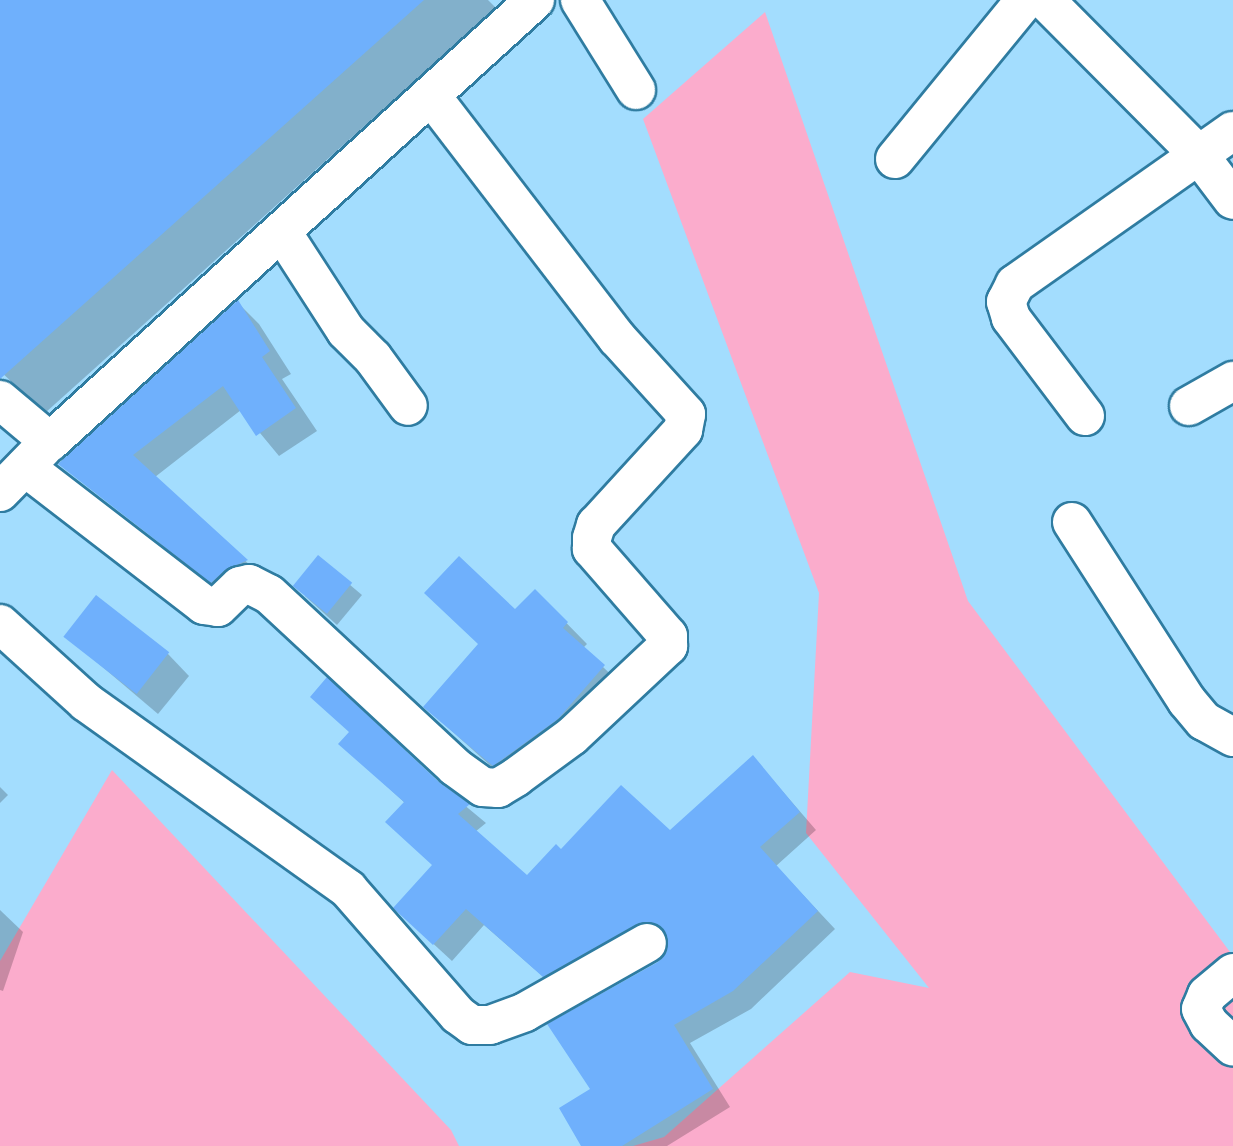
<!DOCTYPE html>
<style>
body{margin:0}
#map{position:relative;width:1233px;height:1146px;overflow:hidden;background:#a3ddfe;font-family:"PT Serif",serif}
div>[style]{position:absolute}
.green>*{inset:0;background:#fbaccc}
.shadow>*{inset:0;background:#0003}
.building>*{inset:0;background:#6fb0fc;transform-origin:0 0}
.roads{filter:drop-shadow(2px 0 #2f7ca1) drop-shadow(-2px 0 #2f7ca1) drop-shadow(0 2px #2f7ca1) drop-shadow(0 -2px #2f7ca1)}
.street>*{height:38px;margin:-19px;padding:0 19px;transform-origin:19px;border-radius:19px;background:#fff}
span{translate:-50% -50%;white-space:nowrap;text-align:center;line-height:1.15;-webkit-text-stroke:5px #a3ddfe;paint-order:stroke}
</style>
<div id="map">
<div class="green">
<i style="clip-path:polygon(765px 12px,968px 601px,1233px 956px,1233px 1146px,633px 1146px,664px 1137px,850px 972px,929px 988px,806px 833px,819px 593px,643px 119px)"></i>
<i style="clip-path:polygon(112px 770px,451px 1130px,459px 1146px,0 1146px,0 961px)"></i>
</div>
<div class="shadow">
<i style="clip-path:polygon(0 0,488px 0,496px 8px,45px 413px,0 371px)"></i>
<i style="clip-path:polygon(238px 303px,259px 324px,291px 374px,282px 379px,317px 431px,279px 456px,241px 410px,155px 477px,268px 582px,234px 604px,169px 553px,75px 451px)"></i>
<i style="clip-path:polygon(318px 558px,362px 595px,337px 625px,305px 596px)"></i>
<i style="clip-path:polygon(535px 591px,587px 644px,583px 648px,624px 687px,512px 785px,425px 707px)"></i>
<i style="clip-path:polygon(66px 636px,168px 654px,189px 676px,158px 714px)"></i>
<i style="clip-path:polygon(341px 744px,439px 784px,486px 823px,475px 832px,527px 877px,561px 852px,670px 833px,753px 757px,816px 830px,776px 866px,835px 929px,751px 1009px,690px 1043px,730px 1107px,667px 1146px,583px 1146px,593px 1090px,668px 954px,668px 941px,655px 941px,562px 993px,484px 925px,452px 961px,413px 925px,434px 866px,405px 803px)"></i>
<i style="clip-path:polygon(0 787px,8px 795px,0 803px)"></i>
<i style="clip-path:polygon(0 910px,23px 932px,3px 991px,0 990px)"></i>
</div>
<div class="building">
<i style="clip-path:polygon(0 0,424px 0,0 379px)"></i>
<i style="clip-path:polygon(238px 300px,270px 351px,262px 357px,296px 408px,256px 436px,223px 386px,133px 455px,248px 560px,225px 570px,211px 583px,58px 464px)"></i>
<i style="left:318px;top:555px;width:44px;height:40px;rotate:39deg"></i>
<i style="clip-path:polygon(459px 556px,515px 609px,535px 589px,568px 622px,563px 628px,605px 665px,558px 719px,493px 766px,423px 707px,478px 644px,424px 593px)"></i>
<i style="left:96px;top:595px;width:93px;height:53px;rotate:38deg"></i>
<i style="clip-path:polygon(327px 677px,440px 783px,470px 804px,458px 814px,527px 875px,556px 844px,561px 849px,621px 785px,670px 830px,753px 755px,800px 812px,760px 847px,818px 911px,733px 991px,674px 1025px,713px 1089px,622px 1146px,581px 1146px,559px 1108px,590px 1089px,547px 1024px,658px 962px,666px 953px,666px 933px,657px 924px,637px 924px,543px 977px,466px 909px,433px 945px,393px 908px,432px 865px,385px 822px,404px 802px,338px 744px,349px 732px,310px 697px)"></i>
</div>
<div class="roads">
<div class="street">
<i style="left:580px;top:0;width:106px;rotate:58.1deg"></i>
<i style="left:1045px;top:0;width:218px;rotate:45.2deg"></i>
<i style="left:1199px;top:155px;width:56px;rotate:52.9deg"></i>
<i style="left:895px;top:159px;width:205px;rotate:-50.7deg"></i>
<i style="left:282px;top:232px;width:118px;rotate:57.1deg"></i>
<i style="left:346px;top:331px;width:38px;rotate:45deg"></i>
<i style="left:373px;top:358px;width:59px;rotate:53.9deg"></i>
<i style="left:0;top:400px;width:65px;rotate:40deg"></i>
<i style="left:50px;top:442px;width:656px;rotate:-42.34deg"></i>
<i style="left:1189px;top:406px;width:51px;rotate:-29.6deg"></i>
<i style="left:1085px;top:416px;width:123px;rotate:-127.1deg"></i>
<i style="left:1011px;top:318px;width:17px;rotate:-107deg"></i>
<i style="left:1006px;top:302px;width:20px;rotate:-63deg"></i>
<i style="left:1015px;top:284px;width:266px;rotate:-35.1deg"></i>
<i style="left:25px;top:467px;width:226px;rotate:37.6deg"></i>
<i style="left:204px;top:605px;width:14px;rotate:8deg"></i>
<i style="left:218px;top:607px;width:30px;rotate:-44deg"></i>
<i style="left:240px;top:586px;width:9px;rotate:-13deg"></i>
<i style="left:249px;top:584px;width:22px;rotate:27deg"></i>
<i style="left:269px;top:594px;width:254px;rotate:42.9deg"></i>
<i style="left:455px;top:767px;width:34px;rotate:36deg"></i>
<i style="left:483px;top:787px;width:15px;rotate:4deg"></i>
<i style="left:498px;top:788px;width:21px;rotate:-31deg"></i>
<i style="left:516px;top:777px;width:69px;rotate:-36.2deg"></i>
<i style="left:572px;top:736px;width:132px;rotate:-43.2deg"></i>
<i style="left:668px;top:646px;width:10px;rotate:-90deg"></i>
<i style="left:668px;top:636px;width:116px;rotate:-131.1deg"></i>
<i style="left:592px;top:549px;width:11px;rotate:-90deg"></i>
<i style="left:592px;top:538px;width:14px;rotate:-73deg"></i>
<i style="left:596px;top:525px;width:129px;rotate:-47.5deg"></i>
<i style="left:683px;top:430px;width:16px;rotate:-79deg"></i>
<i style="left:686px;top:414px;width:103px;rotate:-132.2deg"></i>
<i style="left:617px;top:338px;width:305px;rotate:-127.5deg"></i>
<i style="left:0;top:492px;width:62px;rotate:-45.7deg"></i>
<i style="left:1072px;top:522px;width:213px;rotate:57.3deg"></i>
<i style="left:1187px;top:701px;width:26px;rotate:50deg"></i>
<i style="left:1204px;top:721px;width:33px;rotate:29deg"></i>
<i style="left:0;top:624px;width:116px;rotate:42.2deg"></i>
<i style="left:86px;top:702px;width:322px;rotate:35.5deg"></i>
<i style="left:348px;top:889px;width:167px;rotate:48.9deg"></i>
<i style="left:458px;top:1015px;width:17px;rotate:36deg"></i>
<i style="left:472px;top:1025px;width:18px"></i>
<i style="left:490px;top:1025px;width:37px;rotate:-20deg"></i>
<i style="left:525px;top:1012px;width:140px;rotate:-29.5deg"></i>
<i style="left:1233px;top:973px;width:34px;rotate:140deg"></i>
<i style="left:1207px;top:995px;width:15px;rotate:113deg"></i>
<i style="left:1201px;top:1009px;width:17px;rotate:62deg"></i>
<i style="left:1209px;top:1024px;width:33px;rotate:43deg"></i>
</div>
</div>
</div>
